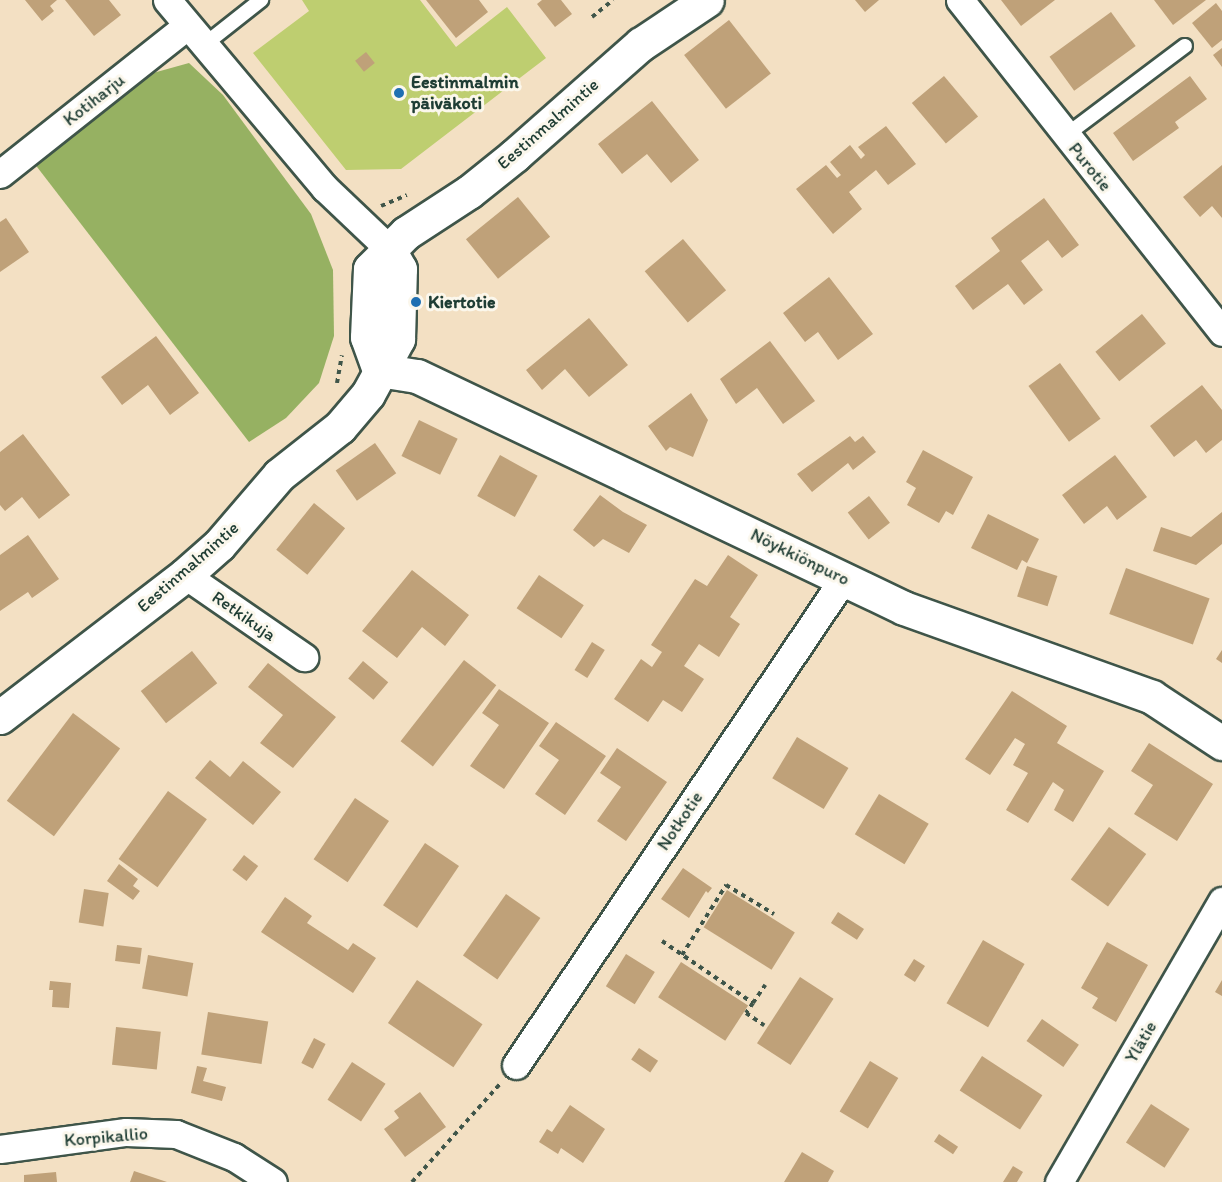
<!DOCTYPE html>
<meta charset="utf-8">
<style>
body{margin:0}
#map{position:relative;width:1222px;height:1182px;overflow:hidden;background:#f3e0c3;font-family:Itim,sans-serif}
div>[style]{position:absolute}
.green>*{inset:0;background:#bece70}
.forest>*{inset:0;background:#96b162}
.building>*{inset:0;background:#bfa179;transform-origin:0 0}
.path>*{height:4px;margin-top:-2px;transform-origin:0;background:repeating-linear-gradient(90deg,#3f5549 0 4.5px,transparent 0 9px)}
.roads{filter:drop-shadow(2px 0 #3f5549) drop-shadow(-2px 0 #3f5549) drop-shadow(0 2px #3f5549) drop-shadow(0 -2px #3f5549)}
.service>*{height:14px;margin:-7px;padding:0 7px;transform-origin:7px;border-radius:7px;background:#fff}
.minor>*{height:27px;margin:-13.5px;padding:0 13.5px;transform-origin:13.5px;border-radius:13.5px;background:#fff}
.tertiary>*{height:33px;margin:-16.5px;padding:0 16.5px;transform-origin:16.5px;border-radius:16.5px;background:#fff}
.dots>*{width:16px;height:16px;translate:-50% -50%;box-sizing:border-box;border:3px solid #fbf7ec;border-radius:50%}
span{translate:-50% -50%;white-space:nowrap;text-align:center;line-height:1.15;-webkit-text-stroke:6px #fbf7ec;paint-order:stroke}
.poi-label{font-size:18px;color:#1f3d34;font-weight:700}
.left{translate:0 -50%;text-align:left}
.street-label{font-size:18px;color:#1f3d34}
</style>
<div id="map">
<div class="green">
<i style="clip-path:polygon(302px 0,420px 0,456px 47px,507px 7px,546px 58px,401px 169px,346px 170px,253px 53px,309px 11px)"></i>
</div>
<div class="forest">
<i style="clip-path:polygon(189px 63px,223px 95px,311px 214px,333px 270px,334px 336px,319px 383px,286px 418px,249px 442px,34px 163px,153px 73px)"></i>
</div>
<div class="building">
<i style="clip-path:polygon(25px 0,57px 0,50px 6px,54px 11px,42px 21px)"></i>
<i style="clip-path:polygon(65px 0,109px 0,121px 15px,94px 36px)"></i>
<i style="clip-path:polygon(426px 0,479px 0,488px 12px,456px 38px)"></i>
<i style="clip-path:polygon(542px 0,561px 0,572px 14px,555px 27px,537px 4px)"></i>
<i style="clip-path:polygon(855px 0,879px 0,865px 12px)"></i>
<i style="clip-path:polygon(1001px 0,1055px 0,1021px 26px)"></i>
<i style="clip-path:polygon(1154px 0,1206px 0,1173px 25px)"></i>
<i style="clip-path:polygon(1216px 3px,1222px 11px,1222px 40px,1212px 48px,1192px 23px)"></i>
<i style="left:1111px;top:12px;width:42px;height:76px;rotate:54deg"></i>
<i style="left:729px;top:20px;width:68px;height:57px;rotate:52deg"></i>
<i style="clip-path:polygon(1222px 48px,1222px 67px,1213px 55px)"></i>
<i style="left:366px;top:52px;width:14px;height:14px;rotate:51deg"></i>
<i style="left:944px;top:76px;width:53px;height:42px;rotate:50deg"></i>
<i style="clip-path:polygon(1190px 76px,1207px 99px,1175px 122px,1179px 128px,1133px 161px,1113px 133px)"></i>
<i style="clip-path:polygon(652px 101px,699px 160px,671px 183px,647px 154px,622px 174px,598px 144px)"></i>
<i style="clip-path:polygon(886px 126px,916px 164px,888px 185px,876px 170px,849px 192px,862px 209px,833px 234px,796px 189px,826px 165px,837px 178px,841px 175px,830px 162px,850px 145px,861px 159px,865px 155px,858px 147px)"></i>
<i style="clip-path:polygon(1222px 165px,1222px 218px,1212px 206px,1200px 217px,1183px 197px)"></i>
<i style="left:518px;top:197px;width:51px;height:67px;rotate:51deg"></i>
<i style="clip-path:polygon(1044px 198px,1079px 245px,1062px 258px,1048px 240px,1021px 261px,1043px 290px,1024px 305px,1008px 284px,973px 310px,955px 286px,1000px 251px,991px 238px)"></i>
<i style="clip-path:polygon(6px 218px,29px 252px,0 272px,0 222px)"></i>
<i style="left:683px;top:239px;width:67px;height:50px;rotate:50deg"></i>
<i style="clip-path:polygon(829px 277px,873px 334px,838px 360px,818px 332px,805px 342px,783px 313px)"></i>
<i style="left:1142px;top:314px;width:38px;height:60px;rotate:51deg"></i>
<i style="clip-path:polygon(589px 318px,628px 365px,589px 397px,565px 369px,542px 390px,526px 370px)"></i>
<i style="clip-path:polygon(156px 336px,199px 393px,170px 415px,148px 385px,122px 405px,101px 377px)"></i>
<i style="clip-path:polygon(770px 341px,815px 401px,783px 424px,757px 388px,736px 404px,720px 379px)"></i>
<i style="left:1060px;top:363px;width:69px;height:39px;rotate:54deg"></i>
<i style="clip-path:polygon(1202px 385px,1222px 410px,1222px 440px,1206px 453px,1196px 440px,1174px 457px,1150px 426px)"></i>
<i style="clip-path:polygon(691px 393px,708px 420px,693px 457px,670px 447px,666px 451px,648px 426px)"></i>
<i style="left:419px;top:420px;width:43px;height:40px;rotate:26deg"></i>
<i style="clip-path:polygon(23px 434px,70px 495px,39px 519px,22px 497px,5px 511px,0 505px,0 452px)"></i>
<i style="clip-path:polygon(850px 436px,855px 442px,863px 436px,876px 452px,853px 470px,848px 463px,812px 492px,797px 474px)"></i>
<i style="left:375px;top:443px;width:37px;height:48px;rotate:55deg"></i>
<i style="clip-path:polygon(923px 450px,973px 477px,953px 515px,946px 511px,939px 523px,907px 505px,916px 488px,906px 482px)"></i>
<i style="left:500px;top:455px;width:43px;height:47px;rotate:29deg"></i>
<i style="clip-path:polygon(1115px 455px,1147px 497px,1117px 520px,1107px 506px,1084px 524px,1062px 495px)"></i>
<i style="clip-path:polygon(600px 495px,623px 512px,647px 525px,629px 553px,603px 539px,594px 547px,573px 530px)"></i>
<i style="left:869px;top:496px;width:34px;height:27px;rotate:52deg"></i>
<i style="left:314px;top:503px;width:40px;height:60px;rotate:39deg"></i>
<i style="clip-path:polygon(1222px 512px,1222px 544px,1196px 565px,1153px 551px,1161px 527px,1191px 537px)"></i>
<i style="clip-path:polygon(988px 514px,1039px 539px,1027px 563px,1022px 560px,1017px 570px,971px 548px)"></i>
<i style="clip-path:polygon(28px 535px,59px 579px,32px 598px,28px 592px,0 611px,0 555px)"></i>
<i style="clip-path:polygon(728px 555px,758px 575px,730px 617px,740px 624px,719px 657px,699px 644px,684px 666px,704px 679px,682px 712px,663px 700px,648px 722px,614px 699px,641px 659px,652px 667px,662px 652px,651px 645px,695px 579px,707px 586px)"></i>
<i style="left:1027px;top:566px;width:32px;height:32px;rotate:18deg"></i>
<i style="left:1126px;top:568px;width:89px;height:49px;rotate:20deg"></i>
<i style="clip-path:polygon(412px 570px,469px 615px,445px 646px,422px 627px,397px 658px,362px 631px)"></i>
<i style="left:539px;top:575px;width:54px;height:40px;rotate:34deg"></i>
<i style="left:592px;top:642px;width:15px;height:33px;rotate:32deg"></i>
<i style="clip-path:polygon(1222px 650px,1222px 663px,1216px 659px)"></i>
<i style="left:192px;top:651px;width:41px;height:65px;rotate:52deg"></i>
<i style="left:464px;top:660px;width:41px;height:103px;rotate:38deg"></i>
<i style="left:363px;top:661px;width:33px;height:23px;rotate:40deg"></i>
<i style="clip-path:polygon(268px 663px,336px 717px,293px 768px,260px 743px,283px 715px,248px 687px)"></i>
<i style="clip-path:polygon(499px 689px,549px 723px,504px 789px,470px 766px,499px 725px,482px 713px)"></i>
<i style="clip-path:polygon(1012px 691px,1067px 726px,1057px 743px,1104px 771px,1073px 822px,1054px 810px,1064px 790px,1053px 782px,1028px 823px,1006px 810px,1028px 773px,1013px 765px,1025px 744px,1015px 738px,990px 775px,965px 759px)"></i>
<i style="left:73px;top:713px;width:59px;height:110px;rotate:37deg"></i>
<i style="clip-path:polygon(556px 722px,606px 756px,565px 815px,535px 794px,559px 760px,539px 746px)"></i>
<i style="left:797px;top:737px;width:60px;height:48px;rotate:31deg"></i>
<i style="clip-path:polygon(1149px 743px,1213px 784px,1177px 841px,1134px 814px,1153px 785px,1131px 771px)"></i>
<i style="clip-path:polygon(617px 748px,667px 782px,626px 841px,597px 821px,621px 787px,600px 773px)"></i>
<i style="clip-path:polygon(210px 760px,230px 777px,243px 761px,281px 792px,253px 825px,195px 778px)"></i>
<i style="left:168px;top:791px;width:48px;height:84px;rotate:36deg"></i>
<i style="left:879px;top:794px;width:58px;height:47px;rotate:31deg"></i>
<i style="left:355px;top:798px;width:41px;height:74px;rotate:34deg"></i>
<i style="left:1109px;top:827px;width:46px;height:65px;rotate:36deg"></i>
<i style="left:425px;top:843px;width:41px;height:75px;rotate:34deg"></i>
<i style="left:244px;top:855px;width:18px;height:19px;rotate:38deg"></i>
<i style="clip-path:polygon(119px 864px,138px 879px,133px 886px,140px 891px,133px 900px,107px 881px)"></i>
<i style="clip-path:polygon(683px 868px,712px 888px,708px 893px,706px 891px,689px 918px,661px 899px)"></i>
<i style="left:84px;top:889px;width:25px;height:34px;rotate:9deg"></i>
<i style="left:727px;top:890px;width:80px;height:44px;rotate:32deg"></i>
<i style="left:506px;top:894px;width:42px;height:75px;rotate:35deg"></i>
<i style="clip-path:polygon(285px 897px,312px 916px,307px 923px,348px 950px,353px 943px,376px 958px,353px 993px,261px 932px)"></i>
<i style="left:838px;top:912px;width:31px;height:13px;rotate:33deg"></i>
<i style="left:983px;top:940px;width:48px;height:73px;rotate:30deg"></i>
<i style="clip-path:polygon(1107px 942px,1148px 965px,1116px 1022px,1092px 1008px,1098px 998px,1081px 988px)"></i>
<i style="left:117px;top:945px;width:25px;height:16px;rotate:7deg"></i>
<i style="left:626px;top:954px;width:34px;height:38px;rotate:32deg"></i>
<i style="left:148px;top:955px;width:46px;height:34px;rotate:10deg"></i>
<i style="left:914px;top:959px;width:13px;height:19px;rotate:32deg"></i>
<i style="left:681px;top:962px;width:80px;height:42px;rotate:33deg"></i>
<i style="left:800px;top:977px;width:40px;height:79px;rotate:33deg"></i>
<i style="left:417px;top:980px;width:79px;height:52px;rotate:34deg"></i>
<i style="clip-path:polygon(1222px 980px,1222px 996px,1215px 992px)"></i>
<i style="clip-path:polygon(50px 981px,71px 983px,69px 1008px,52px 1007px,53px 990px,49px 990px)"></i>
<i style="left:208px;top:1012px;width:61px;height:43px;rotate:9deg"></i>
<i style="left:1042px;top:1019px;width:45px;height:27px;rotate:35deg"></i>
<i style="left:116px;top:1027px;width:45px;height:38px;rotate:6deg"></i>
<i style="left:314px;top:1038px;width:13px;height:28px;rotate:27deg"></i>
<i style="left:639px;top:1048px;width:23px;height:14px;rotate:34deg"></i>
<i style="left:982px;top:1056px;width:72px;height:41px;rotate:33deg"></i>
<i style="left:870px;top:1061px;width:33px;height:59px;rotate:31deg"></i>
<i style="left:352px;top:1062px;width:40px;height:45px;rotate:33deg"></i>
<i style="clip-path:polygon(197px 1066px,207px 1068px,203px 1081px,226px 1087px,222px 1101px,191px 1093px)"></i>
<i style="clip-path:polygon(420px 1092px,446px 1127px,405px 1157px,384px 1129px,399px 1118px,394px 1111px)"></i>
<i style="left:1151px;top:1104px;width:46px;height:46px;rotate:33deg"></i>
<i style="clip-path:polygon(570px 1105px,605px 1129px,583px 1163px,561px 1148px,558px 1154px,539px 1142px,547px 1129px,552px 1132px)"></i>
<i style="left:939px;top:1134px;width:23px;height:9px;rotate:34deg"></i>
<i style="clip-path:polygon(802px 1152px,834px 1171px,828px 1182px,784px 1182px)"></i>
<i style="clip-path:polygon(1013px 1166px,1023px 1172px,1017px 1182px,1003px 1182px)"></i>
<i style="clip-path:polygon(134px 1171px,167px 1182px,130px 1182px)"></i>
<i style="clip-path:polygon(56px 1172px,57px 1182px,24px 1182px,24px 1175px)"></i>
</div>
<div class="path">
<i style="left:592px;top:17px;width:27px;rotate:-39deg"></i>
<i style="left:381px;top:206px;width:28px;rotate:-23deg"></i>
<i style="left:337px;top:383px;width:28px;rotate:-80deg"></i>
<i style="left:662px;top:941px;width:110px;rotate:34.3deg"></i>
<i style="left:753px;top:1003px;width:22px;rotate:-56deg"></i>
<i style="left:682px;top:955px;width:83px;rotate:-57.8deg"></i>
<i style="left:726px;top:885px;width:56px;rotate:31.1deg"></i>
<i style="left:753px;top:1003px;width:12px;rotate:125deg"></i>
<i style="left:746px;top:1013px;width:22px;rotate:34deg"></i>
<i style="left:412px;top:1182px;width:132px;rotate:-48.1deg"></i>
</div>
<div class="roads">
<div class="service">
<i style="left:204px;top:45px;width:73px;rotate:-38.3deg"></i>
<i style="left:1065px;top:136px;width:150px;rotate:-36.9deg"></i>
</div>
<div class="minor">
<i style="left:167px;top:0;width:246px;rotate:50deg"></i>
<i style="left:325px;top:188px;width:87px;rotate:43.6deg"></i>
<i style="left:960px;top:0;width:423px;rotate:51.7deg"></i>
<i style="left:0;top:174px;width:238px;rotate:-38.4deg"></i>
<i style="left:185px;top:575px;width:145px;rotate:34.6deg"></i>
<i style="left:516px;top:1065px;width:587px;rotate:-56.04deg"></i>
<i style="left:0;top:1149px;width:127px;rotate:-7.7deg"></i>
<i style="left:126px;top:1132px;width:50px;rotate:2.3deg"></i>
<i style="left:176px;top:1134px;width:62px;rotate:21.6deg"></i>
<i style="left:234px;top:1157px;width:46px;rotate:32.7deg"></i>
<i style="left:1059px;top:1182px;width:325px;rotate:-59.9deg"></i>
</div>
<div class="tertiary">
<i style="left:379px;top:370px;width:38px;rotate:9deg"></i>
<i style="left:417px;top:376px;width:539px;rotate:25.47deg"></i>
<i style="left:904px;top:608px;width:263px;rotate:19.7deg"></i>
<i style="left:1152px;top:697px;width:84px;rotate:33.3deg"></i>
<i style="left:379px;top:370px;width:35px;rotate:-110deg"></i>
<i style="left:367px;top:337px;width:68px;rotate:-87.5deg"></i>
<i style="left:370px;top:269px;width:51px;rotate:-45deg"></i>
<i style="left:406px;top:233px;width:75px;rotate:-33.1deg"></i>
<i style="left:469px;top:192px;width:59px;rotate:-38.8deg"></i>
<i style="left:515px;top:155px;width:168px;rotate:-41.4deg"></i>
<i style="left:641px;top:44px;width:79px;rotate:-33.7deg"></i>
<i style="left:0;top:717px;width:233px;rotate:-37.5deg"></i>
<i style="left:185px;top:575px;width:45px;rotate:-41.4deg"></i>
<i style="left:219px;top:545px;width:92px;rotate:-49.4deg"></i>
<i style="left:279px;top:475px;width:78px;rotate:-38.2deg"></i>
<i style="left:340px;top:427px;width:43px;rotate:-49.7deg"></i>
<i style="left:368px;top:394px;width:63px;rotate:-61.4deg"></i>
<i style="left:398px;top:339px;width:70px;rotate:-88.4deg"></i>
<i style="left:400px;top:269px;width:24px;rotate:-120deg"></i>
</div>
</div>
<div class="dots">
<i style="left:399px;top:93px;background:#1f6fb2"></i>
<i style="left:416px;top:302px;background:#1f6fb2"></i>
</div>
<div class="poi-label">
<span class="left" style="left:411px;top:93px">Eestinmalmin<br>päiväkoti</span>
<span class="left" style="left:428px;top:302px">Kiertotie</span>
</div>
<div class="street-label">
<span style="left:94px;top:100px;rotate:-38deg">Kotiharju</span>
<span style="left:548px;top:124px;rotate:-41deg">Eestinmalmintie</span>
<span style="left:1090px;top:167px;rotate:51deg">Purotie</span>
<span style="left:800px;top:557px;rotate:26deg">Nöykkiönpuro</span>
<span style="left:188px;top:567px;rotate:-41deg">Eestinmalmintie</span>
<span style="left:244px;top:616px;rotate:35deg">Retkikuja</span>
<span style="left:680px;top:821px;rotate:-56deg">Notkotie</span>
<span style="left:1141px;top:1042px;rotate:-60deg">Ylätie</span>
<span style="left:106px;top:1137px;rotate:-5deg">Korpikallio</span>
</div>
</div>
